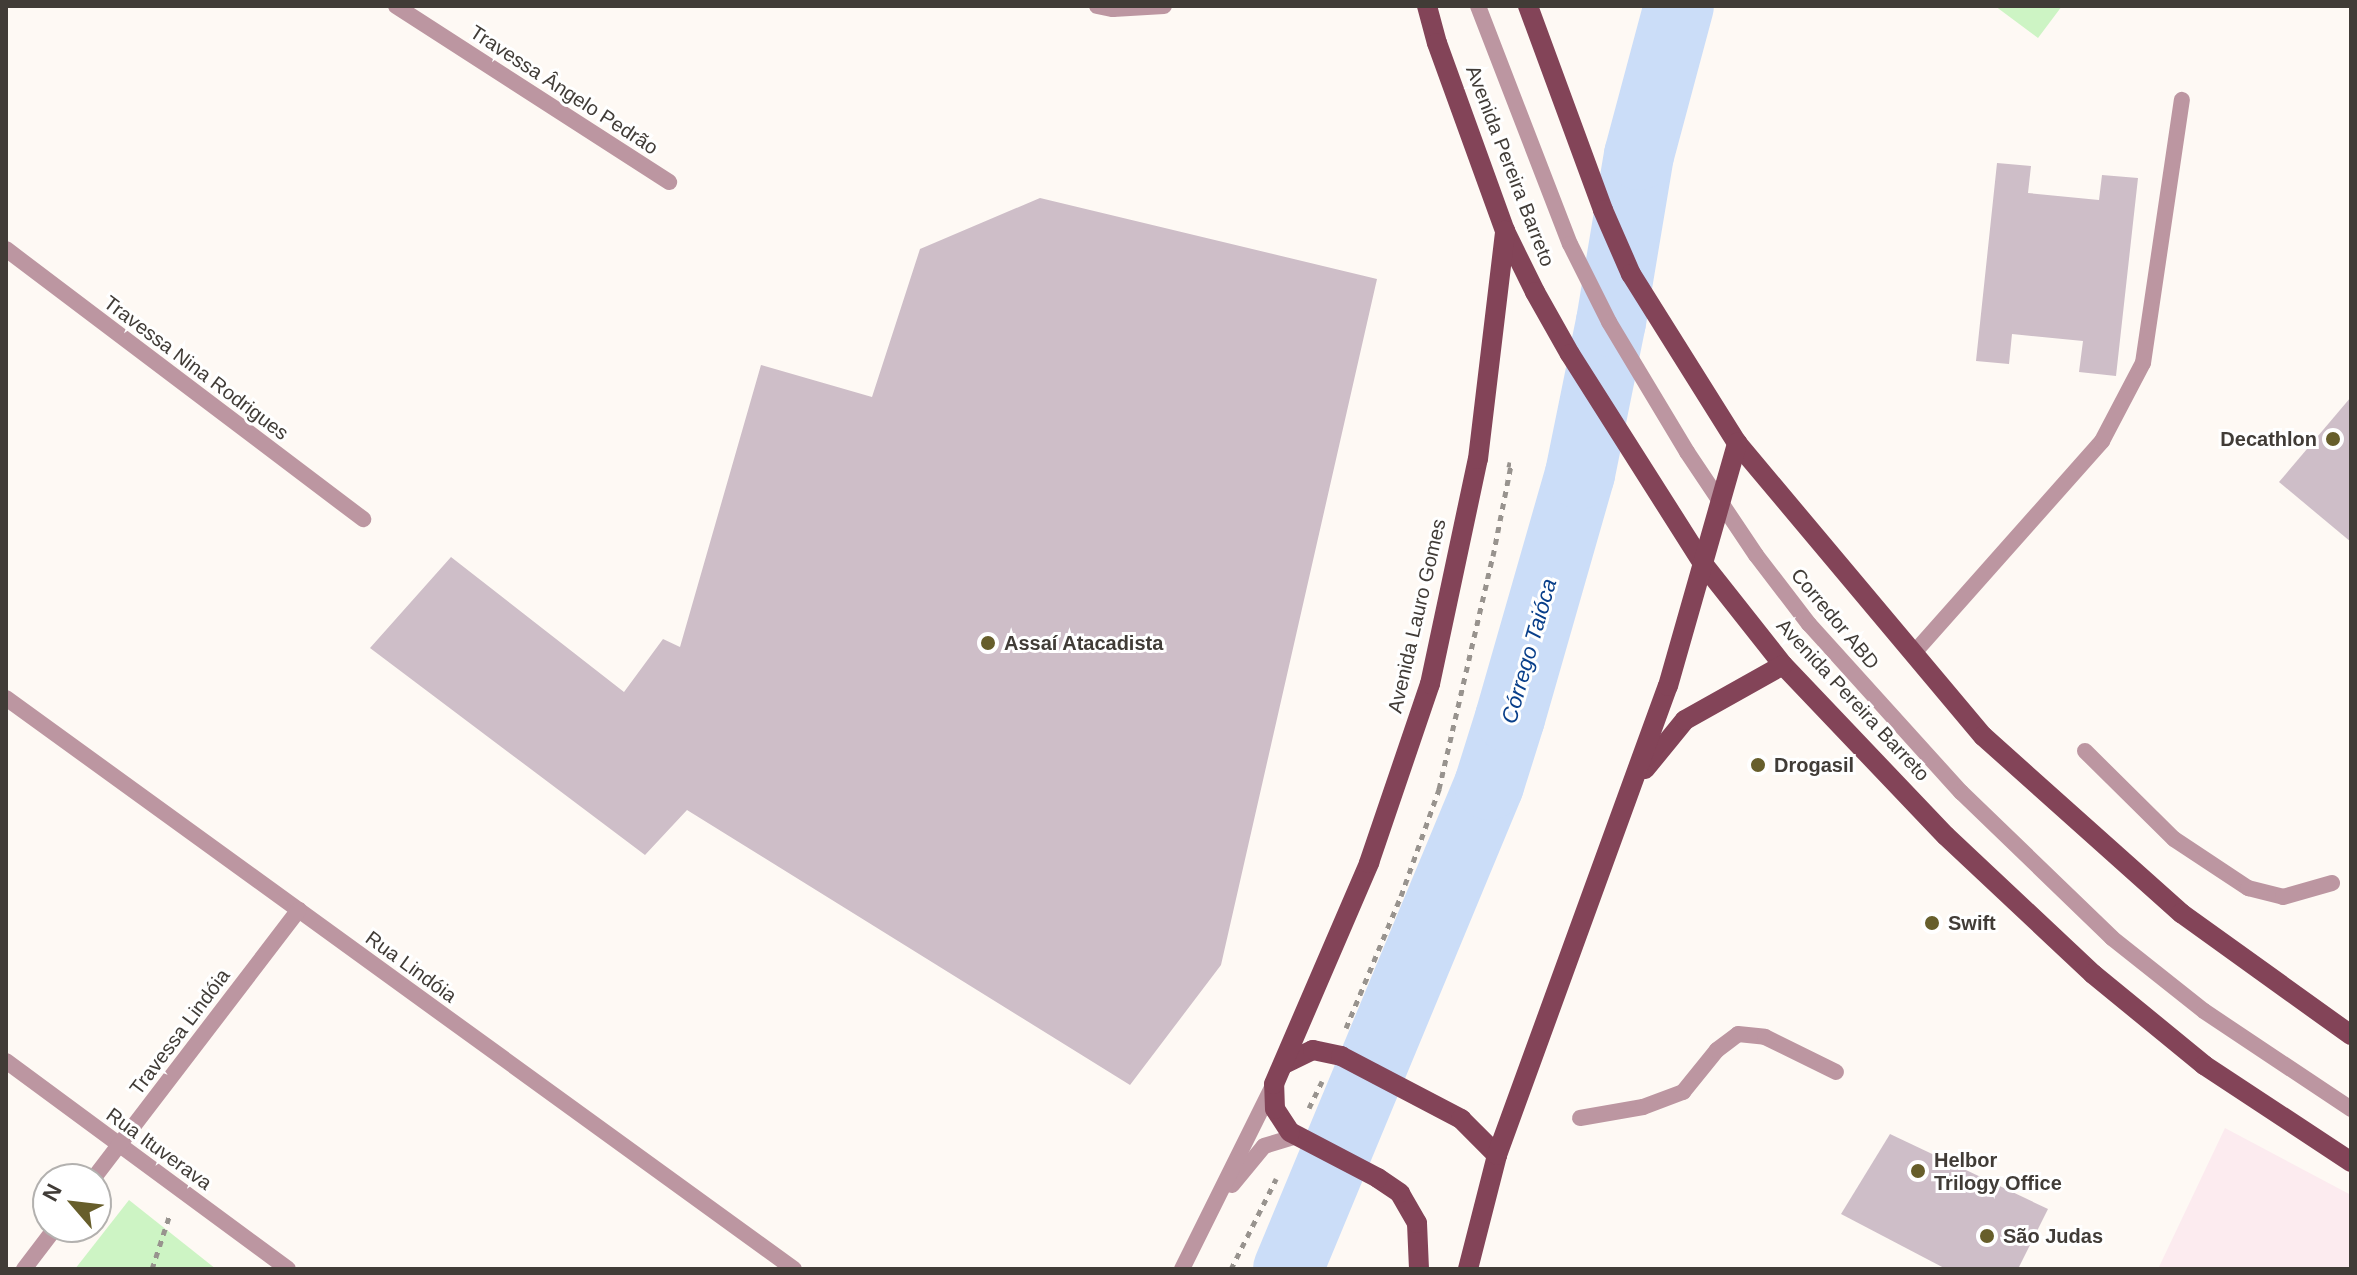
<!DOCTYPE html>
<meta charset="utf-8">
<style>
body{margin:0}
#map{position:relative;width:2357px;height:1275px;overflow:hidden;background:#fef9f4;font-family:Helvetica,sans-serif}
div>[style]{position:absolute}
.industrial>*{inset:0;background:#fcebef}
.green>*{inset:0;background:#cdf4c4}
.river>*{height:70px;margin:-35px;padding:0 35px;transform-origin:35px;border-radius:35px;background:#cbddf8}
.building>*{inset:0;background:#cebec8}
.path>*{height:5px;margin-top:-2.5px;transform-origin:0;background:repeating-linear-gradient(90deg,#98938e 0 6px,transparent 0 12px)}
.lane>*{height:16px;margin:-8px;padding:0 8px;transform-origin:8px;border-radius:8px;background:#bc96a1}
.street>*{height:16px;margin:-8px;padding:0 8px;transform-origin:8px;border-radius:8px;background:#bc96a1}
.primary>*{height:20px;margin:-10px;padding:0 10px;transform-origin:10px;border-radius:10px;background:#834458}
.dots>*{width:22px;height:22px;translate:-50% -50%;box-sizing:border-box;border:4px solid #fff;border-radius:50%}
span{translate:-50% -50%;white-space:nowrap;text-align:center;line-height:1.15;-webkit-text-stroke:6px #fff;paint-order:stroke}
.street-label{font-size:20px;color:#413c37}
.poi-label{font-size:20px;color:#413c37;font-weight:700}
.right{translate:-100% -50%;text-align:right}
.left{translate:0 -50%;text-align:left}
.water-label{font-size:22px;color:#093f8a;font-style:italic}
.frame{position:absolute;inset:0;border:8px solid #413c37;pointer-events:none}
.north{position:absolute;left:32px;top:1163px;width:80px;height:80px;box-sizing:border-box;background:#fff;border:2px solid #b3b1af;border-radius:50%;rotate:298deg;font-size:22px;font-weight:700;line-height:32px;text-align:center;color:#413c37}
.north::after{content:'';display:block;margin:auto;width:28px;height:36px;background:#675e2b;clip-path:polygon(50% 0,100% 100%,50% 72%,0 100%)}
</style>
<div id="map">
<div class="industrial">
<div style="clip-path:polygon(2225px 1128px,2351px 1195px,2351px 1269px,2158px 1269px)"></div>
</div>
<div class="green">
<div style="clip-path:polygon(1995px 6px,2062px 6px,2038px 38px)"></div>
<div style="clip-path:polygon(129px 1200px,216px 1269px,75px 1269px)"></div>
</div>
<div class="river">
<div style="left:1288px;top:1269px;width:524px;rotate:-67.45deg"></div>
<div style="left:1489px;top:785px;width:70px;rotate:-72.6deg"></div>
<div style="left:1510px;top:718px;width:254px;rotate:-74deg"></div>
<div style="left:1580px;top:474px;width:155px;rotate:-78.5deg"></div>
<div style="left:1611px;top:322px;width:169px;rotate:-80.5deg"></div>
<div style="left:1639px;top:155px;width:154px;rotate:-75deg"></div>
</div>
<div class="building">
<div style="clip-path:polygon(1997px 163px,2031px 166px,2028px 193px,2099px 200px,2102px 175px,2138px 178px,2116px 376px,2079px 372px,2083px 341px,2012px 334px,2009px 364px,1976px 361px)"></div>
<div style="clip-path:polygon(1040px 198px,1377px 279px,1221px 965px,1130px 1085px,687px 810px,645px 855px,370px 648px,451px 557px,624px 692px,663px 639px,680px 647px,761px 365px,872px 397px,920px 249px)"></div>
<div style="clip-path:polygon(2351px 397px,2351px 542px,2279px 482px)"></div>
<div style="clip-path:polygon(1890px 1134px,2048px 1209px,2018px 1269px,1946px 1269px,1841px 1214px)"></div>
</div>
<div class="path">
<div style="left:1346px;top:1028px;width:143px;rotate:-67.4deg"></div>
<div style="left:1401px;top:896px;width:114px;rotate:-70.4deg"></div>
<div style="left:1439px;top:789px;width:239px;rotate:-77deg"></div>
<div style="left:1493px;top:556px;width:93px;rotate:-78.8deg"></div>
<div style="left:1511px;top:465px;width:4px;rotate:-166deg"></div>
<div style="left:1309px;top:1108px;width:30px;rotate:-64deg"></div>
<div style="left:152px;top:1269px;width:55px;rotate:-71.9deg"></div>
<div style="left:1231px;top:1269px;width:101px;rotate:-63.4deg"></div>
</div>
<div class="lane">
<div style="left:1478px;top:6px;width:255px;rotate:68.9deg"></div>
<div style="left:1570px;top:244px;width:87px;rotate:63.4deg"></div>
<div style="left:1609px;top:322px;width:152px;rotate:59deg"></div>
<div style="left:1687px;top:452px;width:124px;rotate:56.2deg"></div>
<div style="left:1756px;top:555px;width:87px;rotate:52.5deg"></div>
<div style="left:1809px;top:624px;width:227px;rotate:47.9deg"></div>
<div style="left:1961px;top:792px;width:210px;rotate:44deg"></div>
<div style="left:2112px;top:938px;width:117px;rotate:38.4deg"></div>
<div style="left:2204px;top:1011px;width:177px;rotate:33.7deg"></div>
<div style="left:1913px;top:654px;width:285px;rotate:-48.4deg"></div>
<div style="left:2102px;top:441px;width:88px;rotate:-62.3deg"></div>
<div style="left:2143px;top:363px;width:266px;rotate:-81.6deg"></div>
<div style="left:2085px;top:751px;width:125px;rotate:44.7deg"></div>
<div style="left:2174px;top:839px;width:89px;rotate:33.5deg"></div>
<div style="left:2248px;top:888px;width:36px;rotate:14deg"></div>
<div style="left:2283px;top:897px;width:51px;rotate:-15.9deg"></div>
<div style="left:1580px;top:1118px;width:64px;rotate:-9.9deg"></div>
<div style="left:1643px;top:1107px;width:43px;rotate:-20.6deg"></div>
<div style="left:1683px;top:1092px;width:54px;rotate:-51deg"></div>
<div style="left:1717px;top:1050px;width:26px;rotate:-37deg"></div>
<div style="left:1738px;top:1034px;width:27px;rotate:6deg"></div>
<div style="left:1765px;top:1037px;width:79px;rotate:26.2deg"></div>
</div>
<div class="street">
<div style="left:396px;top:6px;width:325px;rotate:32.8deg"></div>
<div style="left:1097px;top:6px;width:16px;rotate:11deg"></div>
<div style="left:1113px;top:9px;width:51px;rotate:-3.4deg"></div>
<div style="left:6px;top:249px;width:448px;rotate:37.1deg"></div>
<div style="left:6px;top:698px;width:973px;rotate:35.93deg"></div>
<div style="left:6px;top:1061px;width:350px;rotate:36.4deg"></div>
<div style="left:93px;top:1179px;width:339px;rotate:-52.6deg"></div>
<div style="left:1232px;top:1185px;width:50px;rotate:-50.6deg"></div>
<div style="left:1264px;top:1146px;width:34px;rotate:-17deg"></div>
<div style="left:24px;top:1269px;width:53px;rotate:-52.7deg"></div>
<div style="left:1182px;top:1269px;width:207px;rotate:-63.6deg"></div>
</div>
<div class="primary">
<div style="left:1427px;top:6px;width:38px;rotate:75deg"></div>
<div style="left:1437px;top:43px;width:200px;rotate:70.1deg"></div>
<div style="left:1505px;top:231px;width:68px;rotate:63.8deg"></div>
<div style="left:1535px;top:292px;width:71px;rotate:60.6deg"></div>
<div style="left:1570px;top:354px;width:250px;rotate:57.6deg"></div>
<div style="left:1704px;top:565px;width:127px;rotate:51.7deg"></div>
<div style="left:1783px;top:665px;width:236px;rotate:46.4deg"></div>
<div style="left:1946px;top:836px;width:202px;rotate:43.2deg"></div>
<div style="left:2093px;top:974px;width:144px;rotate:39.3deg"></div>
<div style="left:2204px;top:1065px;width:176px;rotate:33.4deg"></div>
<div style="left:1528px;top:6px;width:217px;rotate:69.8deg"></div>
<div style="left:1603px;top:210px;width:70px;rotate:66.4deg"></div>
<div style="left:1631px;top:274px;width:199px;rotate:57.9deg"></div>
<div style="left:1737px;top:443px;width:383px;rotate:50deg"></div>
<div style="left:1983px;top:736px;width:266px;rotate:41.8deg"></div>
<div style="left:2181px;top:913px;width:209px;rotate:35.7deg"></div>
<div style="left:1645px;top:769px;width:63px;rotate:-50.8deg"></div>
<div style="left:1685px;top:720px;width:112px;rotate:-29.3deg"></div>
<div style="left:1284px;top:1064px;width:32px;rotate:-26deg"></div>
<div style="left:1313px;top:1050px;width:29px;rotate:12deg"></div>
<div style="left:1341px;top:1056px;width:136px;rotate:27.7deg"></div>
<div style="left:1461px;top:1119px;width:51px;rotate:45deg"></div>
<div style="left:1419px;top:1269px;width:46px;rotate:-92.5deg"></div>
<div style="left:1417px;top:1223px;width:34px;rotate:-120deg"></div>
<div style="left:1400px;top:1193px;width:27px;rotate:-146deg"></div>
<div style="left:1378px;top:1178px;width:99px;rotate:-152.4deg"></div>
<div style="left:1290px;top:1132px;width:27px;rotate:-123deg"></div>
<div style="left:1275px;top:1109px;width:25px;rotate:-92deg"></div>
<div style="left:1274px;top:1084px;width:241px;rotate:-66.7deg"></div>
<div style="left:1369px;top:863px;width:189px;rotate:-71.2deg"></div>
<div style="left:1430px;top:684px;width:230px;rotate:-78deg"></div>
<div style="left:1478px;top:459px;width:230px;rotate:-83.2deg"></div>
<div style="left:1468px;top:1269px;width:118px;rotate:-75.7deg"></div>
<div style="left:1497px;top:1155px;width:499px;rotate:-70deg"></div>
<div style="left:1668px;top:686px;width:253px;rotate:-74.1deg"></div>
</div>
<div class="dots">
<div style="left:2333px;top:439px;background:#675e2b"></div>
<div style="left:988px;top:643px;background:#675e2b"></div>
<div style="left:1758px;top:765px;background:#675e2b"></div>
<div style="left:1932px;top:923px;background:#675e2b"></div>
<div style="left:1918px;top:1171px;background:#675e2b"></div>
<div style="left:1987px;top:1236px;background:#675e2b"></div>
</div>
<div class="street-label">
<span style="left:564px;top:90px;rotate:33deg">Travessa Ângelo Pedrão</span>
<span style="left:1510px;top:166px;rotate:69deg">Avenida Pereira Barreto</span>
<span style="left:196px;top:368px;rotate:37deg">Travessa Nina Rodrigues</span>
<span style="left:1417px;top:616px;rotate:-77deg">Avenida Lauro Gomes</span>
<span style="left:1835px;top:619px;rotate:50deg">Corredor ABD</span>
<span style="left:1853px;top:700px;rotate:47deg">Avenida Pereira Barreto</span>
<span style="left:411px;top:967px;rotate:36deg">Rua Lindóia</span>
<span style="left:180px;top:1032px;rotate:-53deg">Travessa Lindóia</span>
<span style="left:159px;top:1149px;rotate:36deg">Rua Ituverava</span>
</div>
<div class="poi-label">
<span class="right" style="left:2317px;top:439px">Decathlon</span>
<span class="left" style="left:1004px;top:643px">Assaí Atacadista</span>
<span class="left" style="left:1774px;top:765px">Drogasil</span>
<span class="left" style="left:1948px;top:923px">Swift</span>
<span class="left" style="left:1934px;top:1172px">Helbor<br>Trilogy Office</span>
<span class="left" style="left:2003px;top:1236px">São Judas</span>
</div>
<div class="water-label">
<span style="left:1529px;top:651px;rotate:-74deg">Córrego Taióca</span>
</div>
<div class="frame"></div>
<div class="north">N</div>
</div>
